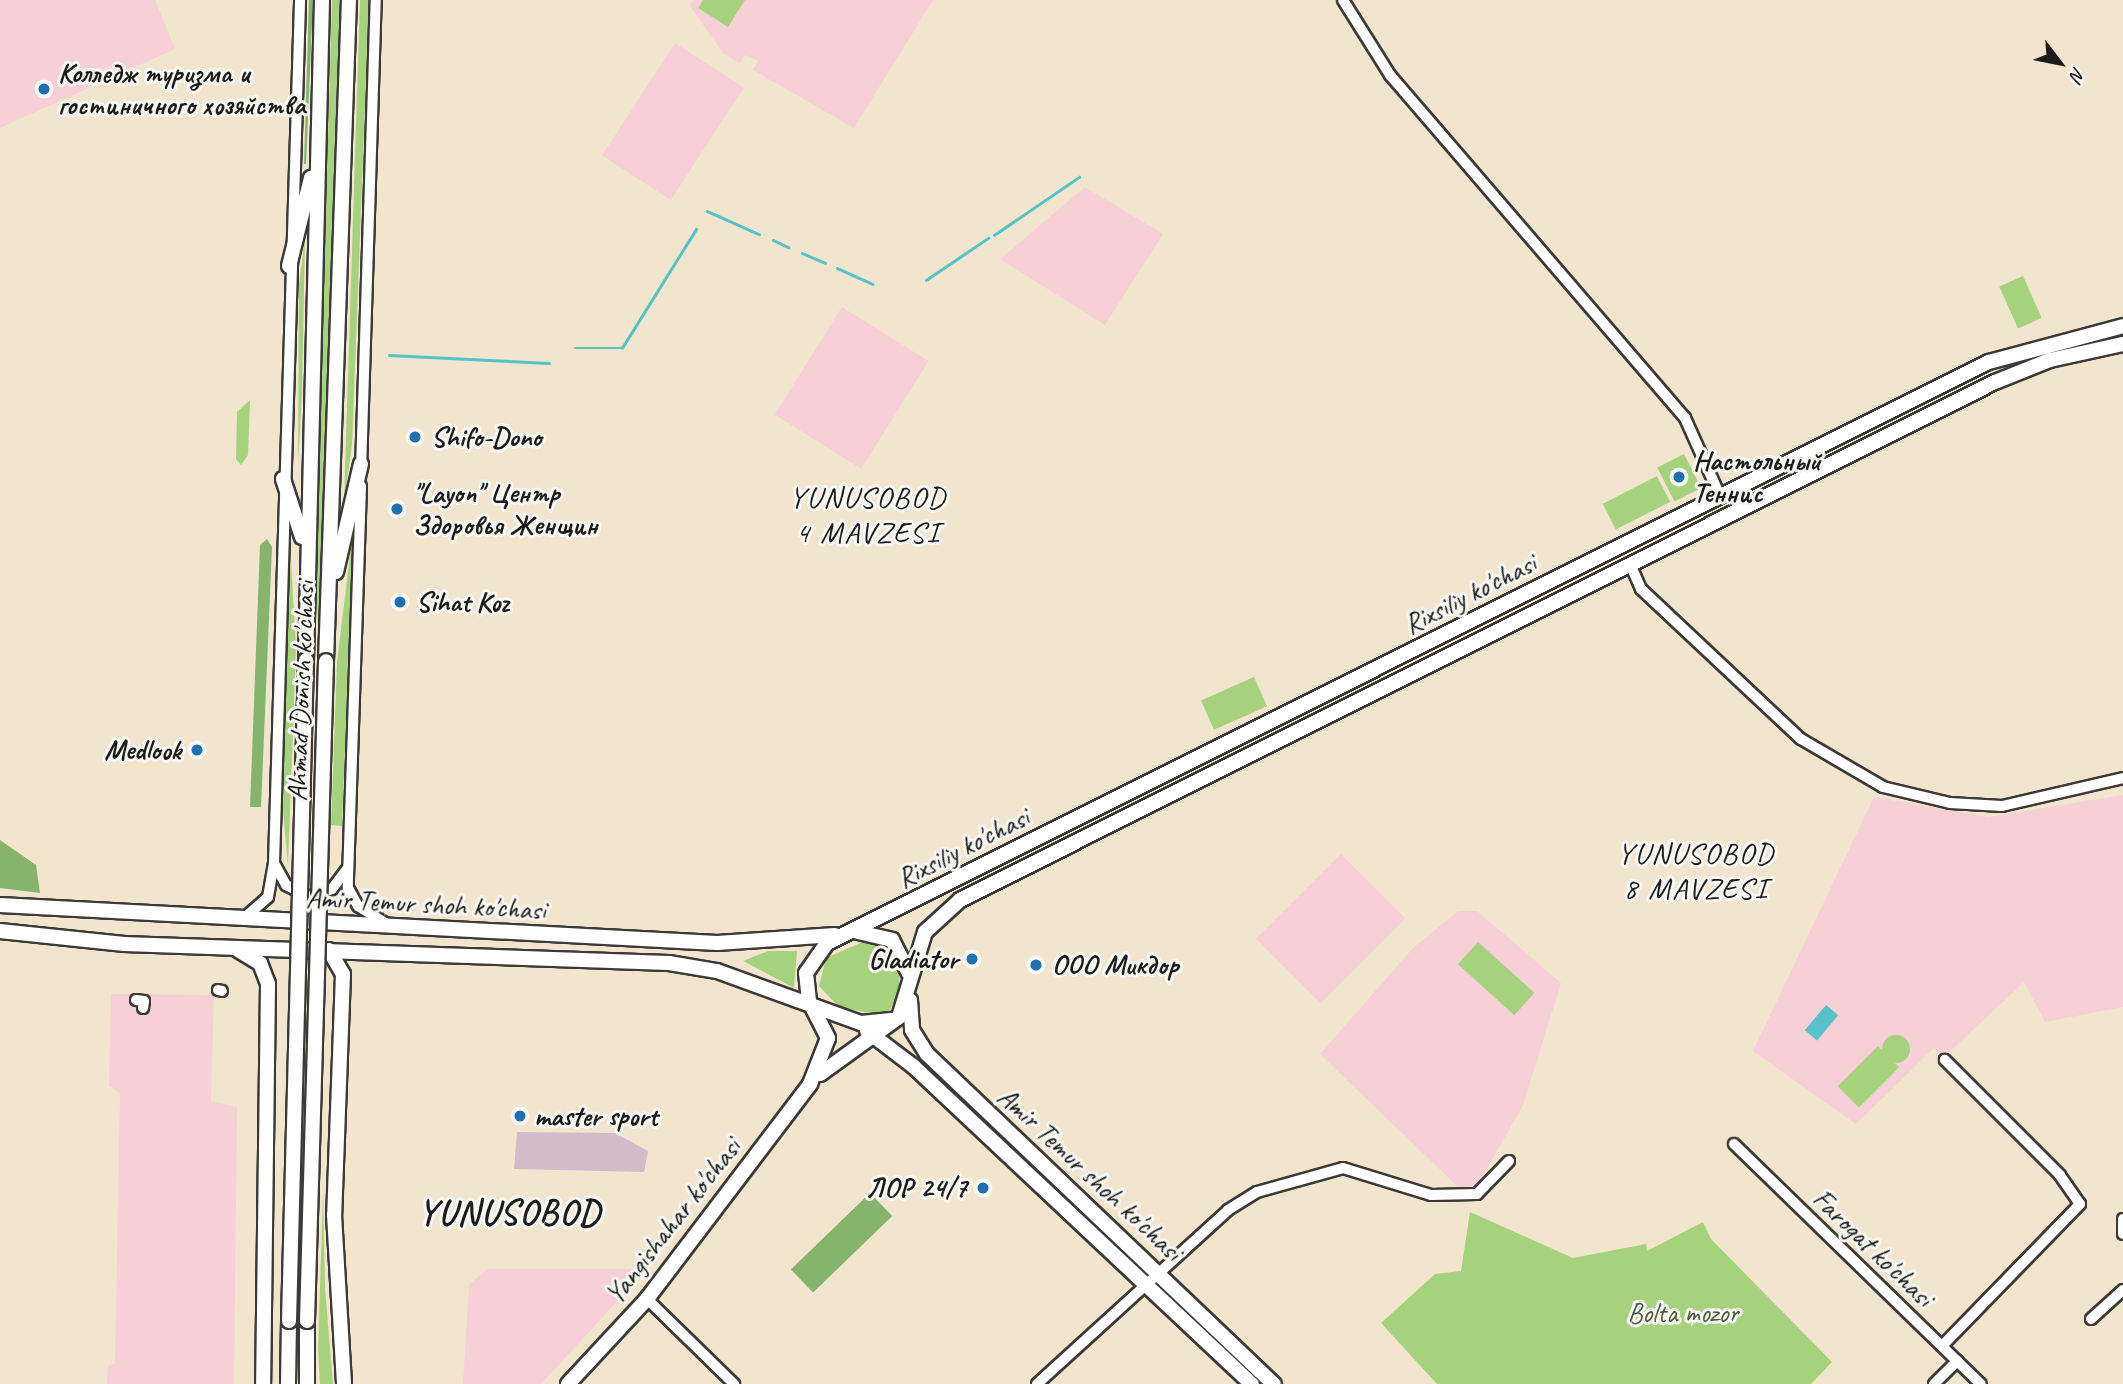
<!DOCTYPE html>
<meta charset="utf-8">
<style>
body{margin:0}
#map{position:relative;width:2123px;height:1384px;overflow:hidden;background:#f2e5cd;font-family:Caveat,sans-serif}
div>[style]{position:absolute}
.built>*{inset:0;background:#f6cfd7;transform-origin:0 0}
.industrial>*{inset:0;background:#d1bdc9}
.green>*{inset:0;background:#a6d27e;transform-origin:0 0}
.round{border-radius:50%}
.forest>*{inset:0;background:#84b46d;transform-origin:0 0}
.water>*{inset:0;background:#55c3c9;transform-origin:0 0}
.stream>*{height:2.5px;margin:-1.25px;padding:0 1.25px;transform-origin:1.25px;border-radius:1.25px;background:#55c3c9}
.roads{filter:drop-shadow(2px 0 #3c3a37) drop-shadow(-2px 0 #3c3a37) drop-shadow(0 2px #3c3a37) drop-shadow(0 -2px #3c3a37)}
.minor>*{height:10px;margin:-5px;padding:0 5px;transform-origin:5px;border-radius:5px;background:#fff}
.major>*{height:14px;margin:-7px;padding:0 7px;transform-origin:7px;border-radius:7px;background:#fff}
.bridges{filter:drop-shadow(2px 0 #3c3a37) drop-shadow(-2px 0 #3c3a37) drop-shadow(0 2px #3c3a37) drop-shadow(0 -2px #3c3a37)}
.major-bridge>*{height:14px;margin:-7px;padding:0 7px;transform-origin:7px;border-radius:7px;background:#fff}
.dots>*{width:19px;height:19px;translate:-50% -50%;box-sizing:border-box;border:4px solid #f6f6f2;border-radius:50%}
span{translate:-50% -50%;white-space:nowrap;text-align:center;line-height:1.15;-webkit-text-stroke:6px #f6f6f2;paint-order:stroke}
.poi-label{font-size:28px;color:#1c1c1c;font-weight:700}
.left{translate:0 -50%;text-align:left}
.right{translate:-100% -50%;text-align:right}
.street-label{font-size:28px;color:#1c1c1c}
.park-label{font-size:28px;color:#4c5c3e}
.neighbourhood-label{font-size:30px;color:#1c1c1c;letter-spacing:2px}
.district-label{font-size:35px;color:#1c1c1c;font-weight:700;letter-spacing:2px}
.north{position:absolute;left:2025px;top:28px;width:70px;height:70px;-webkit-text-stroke:5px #f6f6f2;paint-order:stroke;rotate:122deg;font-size:19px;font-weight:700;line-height:28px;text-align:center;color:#1c1c1c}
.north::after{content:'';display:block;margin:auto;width:24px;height:32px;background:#1c1c1c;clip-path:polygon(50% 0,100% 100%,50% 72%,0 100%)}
</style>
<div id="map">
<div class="built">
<div style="clip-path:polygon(0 0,155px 0,175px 49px,0 128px)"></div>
<div style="clip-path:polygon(694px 0,933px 0,854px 128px,753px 70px,758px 61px,745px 55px,740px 63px,723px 53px,690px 6px)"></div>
<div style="left:675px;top:43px;width:82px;height:134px;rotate:33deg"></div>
<div style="clip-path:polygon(1085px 187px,1163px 234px,1105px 325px,1000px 259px)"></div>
<div style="left:842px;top:307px;width:102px;height:127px;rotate:32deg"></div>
<div style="clip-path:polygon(2123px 795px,2123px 1007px,2045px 1022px,2024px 982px,1944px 1057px,1934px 1048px,1856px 1124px,1753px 1051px,1874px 797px,1988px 817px)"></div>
<div style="left:1341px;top:854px;width:91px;height:120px;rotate:45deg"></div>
<div style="clip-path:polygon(1458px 911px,1477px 911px,1561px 983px,1523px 1105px,1477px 1186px,1458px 1187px,1320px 1054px,1413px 948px)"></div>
<div style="clip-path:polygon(111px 994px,214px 995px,211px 1101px,237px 1107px,234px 1384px,107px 1384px,108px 1366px,115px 1363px,120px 1093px,109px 1086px)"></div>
<div style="clip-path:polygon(487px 1269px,622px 1269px,646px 1270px,541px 1384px,463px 1384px,469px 1285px)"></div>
</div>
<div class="industrial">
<div style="clip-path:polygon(517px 1132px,615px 1133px,648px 1151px,644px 1172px,514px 1169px)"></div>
</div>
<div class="green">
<div style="clip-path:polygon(332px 0,341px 0,318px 634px,316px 556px)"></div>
<div style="clip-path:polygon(360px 0,369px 0,352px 445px,344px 501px)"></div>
<div style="clip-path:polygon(703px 0,745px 0,728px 27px,698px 8px)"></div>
<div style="clip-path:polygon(305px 239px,302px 393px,298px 466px,299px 284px)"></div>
<div style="left:2023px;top:276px;width:46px;height:26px;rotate:66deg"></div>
<div style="clip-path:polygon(250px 400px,248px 455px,241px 465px,236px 459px,237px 412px)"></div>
<div style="left:1684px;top:454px;width:38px;height:30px;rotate:63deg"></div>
<div style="left:1657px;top:476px;width:29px;height:61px;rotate:63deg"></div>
<div style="clip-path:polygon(288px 509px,296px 647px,288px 867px,283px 809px)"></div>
<div style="clip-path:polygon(353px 531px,342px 826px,331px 825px,337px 662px)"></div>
<div style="left:1254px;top:677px;width:32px;height:58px;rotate:66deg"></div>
<div style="clip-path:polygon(865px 941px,890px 951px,899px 971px,900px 992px,886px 1016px,839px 1007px,819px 986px,826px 958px)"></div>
<div style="left:1478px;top:942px;width:76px;height:30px;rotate:42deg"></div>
<div style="clip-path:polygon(768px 951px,797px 951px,794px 988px,743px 961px)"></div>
<div class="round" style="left:1882px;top:1035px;width:28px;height:28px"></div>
<div style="left:1878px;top:1046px;width:30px;height:57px;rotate:45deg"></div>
<div style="clip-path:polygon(323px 1192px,325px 1288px,333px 1384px,320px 1384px,318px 1349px)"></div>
<div style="clip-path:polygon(1470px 1212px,1573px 1258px,1646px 1244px,1647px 1251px,1703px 1222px,1711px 1239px,1832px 1362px,1811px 1384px,1437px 1384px,1381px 1323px,1435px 1274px,1461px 1271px)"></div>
</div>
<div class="forest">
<div style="clip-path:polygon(309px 0,313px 0,306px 164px,304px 164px)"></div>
<div style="clip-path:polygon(267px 539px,272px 547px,261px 807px,250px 807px,260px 545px)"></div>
<div style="clip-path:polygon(0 840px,36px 865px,40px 893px,0 888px)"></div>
<div style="left:870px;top:1193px;width:32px;height:110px;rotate:46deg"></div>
</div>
<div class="water">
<div style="left:1826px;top:1005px;width:16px;height:33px;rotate:40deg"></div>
</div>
<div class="stream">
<div style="left:707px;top:211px;width:57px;rotate:23.9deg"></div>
<div style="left:994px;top:235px;width:103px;rotate:-34.3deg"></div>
<div style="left:773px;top:240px;width:17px;rotate:25deg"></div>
<div style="left:802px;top:253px;width:25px;rotate:23deg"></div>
<div style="left:837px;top:268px;width:39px;rotate:24deg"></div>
<div style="left:926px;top:280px;width:75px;rotate:-34.1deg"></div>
<div style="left:575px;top:348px;width:47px"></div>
<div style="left:622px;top:348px;width:140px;rotate:-58.1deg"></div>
<div style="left:389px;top:355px;width:160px;rotate:2.9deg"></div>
</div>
<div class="roads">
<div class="minor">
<div style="left:1343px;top:0;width:89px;rotate:57.9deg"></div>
<div style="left:1390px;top:75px;width:452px;rotate:49.3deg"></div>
<div style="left:1685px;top:418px;width:85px;rotate:65.8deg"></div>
<div style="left:361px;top:469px;width:469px;rotate:-88.2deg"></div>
<div style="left:361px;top:486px;width:402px;rotate:91.9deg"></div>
<div style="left:348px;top:888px;width:21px;rotate:61deg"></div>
<div style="left:358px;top:906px;width:36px;rotate:32deg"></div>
<div style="left:1630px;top:564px;width:27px;rotate:66deg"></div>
<div style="left:1641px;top:589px;width:219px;rotate:43.2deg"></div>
<div style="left:1801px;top:739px;width:95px;rotate:30.3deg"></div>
<div style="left:1883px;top:787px;width:69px;rotate:13.4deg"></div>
<div style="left:1950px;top:803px;width:52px;rotate:3.3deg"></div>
<div style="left:2002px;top:806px;width:124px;rotate:-13deg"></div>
<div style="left:275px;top:865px;width:23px;rotate:61deg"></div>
<div style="left:286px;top:885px;width:27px;rotate:27deg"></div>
<div style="left:310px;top:897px;width:23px;rotate:-20deg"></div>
<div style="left:332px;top:889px;width:25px;rotate:-53deg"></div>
<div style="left:243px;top:919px;width:33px;rotate:-41deg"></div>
<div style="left:268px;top:897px;width:35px;rotate:-80deg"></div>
<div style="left:274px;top:863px;width:863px;rotate:-88.27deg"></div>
<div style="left:218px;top:990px;width:4px;rotate:14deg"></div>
<div style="left:136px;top:1000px;width:8px;rotate:7deg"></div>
<div style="left:144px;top:1001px;width:7px;rotate:98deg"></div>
<div style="left:1734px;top:1144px;width:344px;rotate:44.2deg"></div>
<div style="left:2123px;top:1219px;width:15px;rotate:90deg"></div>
<div style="left:647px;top:1299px;width:122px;rotate:44.3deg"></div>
<div style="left:2091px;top:1319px;width:43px;rotate:-42.2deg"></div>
<div style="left:1942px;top:1346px;width:198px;rotate:-45.8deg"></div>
<div style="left:2080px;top:1204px;width:35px;rotate:-125deg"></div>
<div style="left:2060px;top:1175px;width:163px;rotate:-135deg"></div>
<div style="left:1037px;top:1384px;width:258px;rotate:-42.3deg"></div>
<div style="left:1228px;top:1210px;width:34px;rotate:-32deg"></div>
<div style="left:1257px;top:1192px;width:89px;rotate:-15.6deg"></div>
<div style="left:1343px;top:1168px;width:92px;rotate:17.1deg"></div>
<div style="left:1431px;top:1195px;width:46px;rotate:-1.2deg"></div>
<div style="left:1477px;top:1194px;width:46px;rotate:-45.9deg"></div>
<div style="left:1934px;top:1384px;width:33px;rotate:-45deg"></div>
</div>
<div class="major">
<div style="left:289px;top:266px;width:91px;rotate:-76deg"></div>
<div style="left:283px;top:479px;width:61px;rotate:71.9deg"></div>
<div style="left:336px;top:572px;width:111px;rotate:-77deg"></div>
<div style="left:306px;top:660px;width:660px;rotate:-88.61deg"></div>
<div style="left:326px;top:661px;width:661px;rotate:-88.01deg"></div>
<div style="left:0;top:905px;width:718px;rotate:3.03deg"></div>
<div style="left:717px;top:943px;width:118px;rotate:-3.9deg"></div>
<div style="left:0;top:931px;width:125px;rotate:6deg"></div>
<div style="left:124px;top:944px;width:545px;rotate:2deg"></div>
<div style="left:669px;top:963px;width:49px;rotate:9.5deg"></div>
<div style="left:717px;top:971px;width:153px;rotate:19.9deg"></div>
<div style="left:861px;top:1023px;width:30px;rotate:-6deg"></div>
<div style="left:858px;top:932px;width:35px;rotate:13deg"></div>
<div style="left:892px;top:940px;width:37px;rotate:63deg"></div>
<div style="left:238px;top:950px;width:26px;rotate:31deg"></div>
<div style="left:260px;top:963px;width:22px;rotate:69deg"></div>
<div style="left:268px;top:984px;width:400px;rotate:90.7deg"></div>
<div style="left:329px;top:950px;width:28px;rotate:60deg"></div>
<div style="left:343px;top:974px;width:241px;rotate:92.1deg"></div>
<div style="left:334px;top:1215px;width:169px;rotate:86.6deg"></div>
<div style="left:910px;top:1000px;width:30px;rotate:86deg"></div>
<div style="left:912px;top:1030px;width:28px;rotate:58deg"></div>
<div style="left:927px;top:1054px;width:479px;rotate:43.6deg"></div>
<div style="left:867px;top:1031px;width:58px;rotate:37.3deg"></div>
<div style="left:913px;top:1066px;width:465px;rotate:43.2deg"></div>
<div style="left:820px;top:1074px;width:97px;rotate:-35.8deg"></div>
<div style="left:899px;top:1017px;width:89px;rotate:-73deg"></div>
<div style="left:925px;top:932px;width:47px;rotate:-42.4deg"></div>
<div style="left:960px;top:900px;width:1157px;rotate:-26.59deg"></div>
<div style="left:1995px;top:382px;width:59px;rotate:-21.8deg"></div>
<div style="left:2050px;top:360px;width:75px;rotate:-12.4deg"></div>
<div style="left:307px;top:1321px;width:63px;rotate:90deg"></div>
<div style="left:288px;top:1384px;width:63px;rotate:-89.1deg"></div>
<div style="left:568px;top:1384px;width:116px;rotate:-47.1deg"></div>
<div style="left:647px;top:1299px;width:270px;rotate:-52.8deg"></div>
<div style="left:810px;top:1084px;width:49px;rotate:-68.6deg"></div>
<div style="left:828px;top:1038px;width:42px;rotate:-117.2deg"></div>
<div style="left:809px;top:1001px;width:28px;rotate:-96deg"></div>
<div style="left:806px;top:973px;width:37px;rotate:-55deg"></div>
<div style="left:827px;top:943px;width:1299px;rotate:-26.57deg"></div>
<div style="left:1989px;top:362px;width:139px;rotate:-15deg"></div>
</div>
</div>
<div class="bridges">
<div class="major-bridge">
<div style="left:289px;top:1321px;width:661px;rotate:-88.53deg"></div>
<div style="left:307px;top:1321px;width:660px;rotate:-88.35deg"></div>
</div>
</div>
<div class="dots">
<div style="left:44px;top:89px;background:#1f6fb2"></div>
<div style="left:415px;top:437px;background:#1f6fb2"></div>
<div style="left:1679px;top:477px;background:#1f6fb2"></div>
<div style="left:397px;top:509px;background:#1f6fb2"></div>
<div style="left:400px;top:602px;background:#1f6fb2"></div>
<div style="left:197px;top:750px;background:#1f6fb2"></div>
<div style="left:972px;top:959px;background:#1f6fb2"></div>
<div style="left:1036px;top:965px;background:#1f6fb2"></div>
<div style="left:520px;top:1116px;background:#1f6fb2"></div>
<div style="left:983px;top:1188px;background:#1f6fb2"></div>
</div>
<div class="poi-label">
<span class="left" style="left:58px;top:89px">Колледж туризма и<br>гостиничного хозяйства</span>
<span class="left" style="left:431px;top:437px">Shifo-Dono</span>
<span class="left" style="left:1693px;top:477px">Настольный<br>Теннис</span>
<span class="left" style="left:413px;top:509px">"Layon" Центр<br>Здоровья Женщин</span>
<span class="left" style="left:416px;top:602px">Sihat Koz</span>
<span class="right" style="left:181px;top:750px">Medlook</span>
<span class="right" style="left:958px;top:959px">Gladiator</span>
<span class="left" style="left:1052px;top:965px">ООО Микдор</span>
<span class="left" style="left:534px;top:1116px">master sport</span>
<span class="right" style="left:967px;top:1188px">ЛОР 24/7</span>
</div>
<div class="street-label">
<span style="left:1470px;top:594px;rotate:-27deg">Rixsiliy ko'chasi</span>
<span style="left:301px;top:691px;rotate:-88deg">Ahmad Donish ko'chasi</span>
<span style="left:963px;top:848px;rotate:-27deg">Rixsiliy ko'chasi</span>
<span style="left:426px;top:904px;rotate:3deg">Amir Temur shoh ko'chasi</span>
<span style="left:1090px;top:1174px;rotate:43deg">Amir Temur shoh ko'chasi</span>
<span style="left:673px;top:1221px;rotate:-52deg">Yangishahar ko'chasi</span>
<span style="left:1873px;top:1248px;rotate:44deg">Farogat ko'chasi</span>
</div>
<div class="park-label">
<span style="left:1683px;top:1313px">Bolta mozor</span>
</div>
<div class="neighbourhood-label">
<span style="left:868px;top:514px">YUNUSOBOD<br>4 MAVZESI</span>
<span style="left:1696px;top:870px">YUNUSOBOD<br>8 MAVZESI</span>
</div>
<div class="district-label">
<span style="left:510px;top:1213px">YUNUSOBOD</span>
</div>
<div class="north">N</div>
</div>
